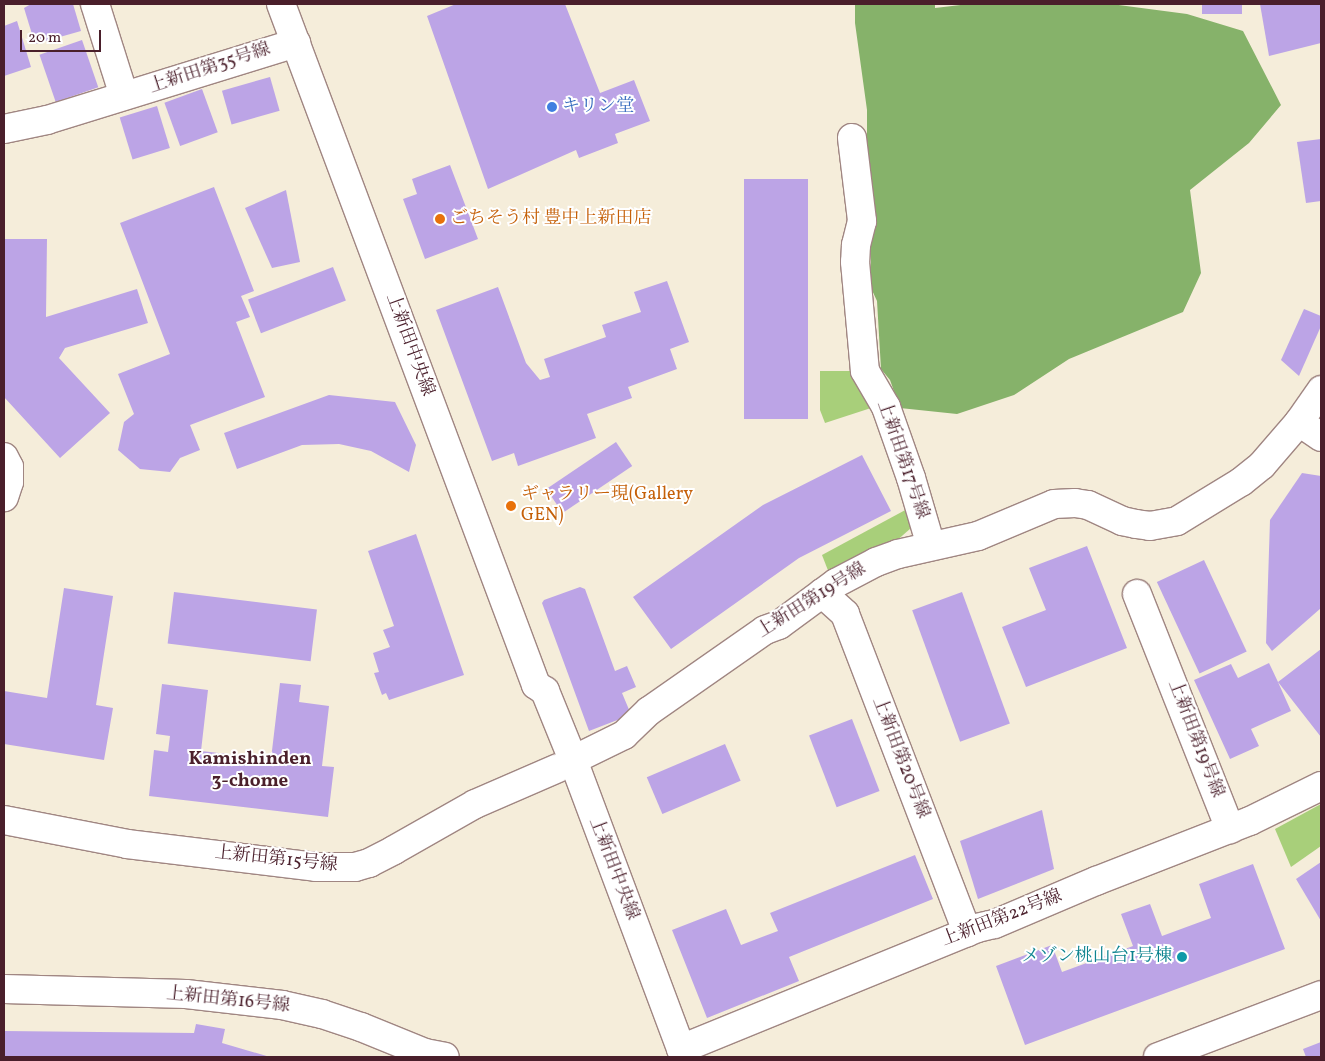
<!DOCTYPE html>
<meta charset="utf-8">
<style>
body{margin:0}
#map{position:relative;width:1325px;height:1061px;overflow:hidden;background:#f5edda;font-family:Vollkorn,"Noto Serif JP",serif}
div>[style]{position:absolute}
.green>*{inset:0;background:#a8cf7a}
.forest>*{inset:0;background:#86b26a}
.building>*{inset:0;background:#bca4e6;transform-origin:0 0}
.roads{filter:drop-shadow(1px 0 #a08682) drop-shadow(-1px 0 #a08682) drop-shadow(0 1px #a08682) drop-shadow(0 -1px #a08682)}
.minor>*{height:28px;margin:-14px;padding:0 14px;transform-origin:14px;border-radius:14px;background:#fff}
.dots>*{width:14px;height:14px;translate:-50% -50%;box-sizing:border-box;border:2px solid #fff;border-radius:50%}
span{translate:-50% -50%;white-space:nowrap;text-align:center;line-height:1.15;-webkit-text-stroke:4px #fff;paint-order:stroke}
.street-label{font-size:18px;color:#4a1f2b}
.shop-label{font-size:18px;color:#366cbe}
.left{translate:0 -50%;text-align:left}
.food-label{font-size:18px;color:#c56008}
.culture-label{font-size:18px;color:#0d838f}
.right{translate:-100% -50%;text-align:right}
.neighbourhood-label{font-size:19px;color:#4a1f2b;font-weight:700}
.frame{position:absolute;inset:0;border:5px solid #4a1f2b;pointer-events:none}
.scale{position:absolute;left:20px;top:30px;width:81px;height:22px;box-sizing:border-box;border:2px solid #4a1f2b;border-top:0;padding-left:6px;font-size:15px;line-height:18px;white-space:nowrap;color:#4a1f2b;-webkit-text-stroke:4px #fff;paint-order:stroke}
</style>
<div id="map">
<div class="green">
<div style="clip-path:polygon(820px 371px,850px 371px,871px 408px,825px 423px,820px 410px)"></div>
<div style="clip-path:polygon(909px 508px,911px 528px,894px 543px,829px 573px,822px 555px)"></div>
<div style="clip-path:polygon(1321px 804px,1321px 846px,1291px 867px,1275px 829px)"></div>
</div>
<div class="forest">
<div style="clip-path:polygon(855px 4px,935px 4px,935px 8px,969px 4px,1111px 4px,1187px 14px,1243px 31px,1281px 105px,1249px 143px,1190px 190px,1201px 273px,1183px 312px,1069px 359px,1014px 395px,957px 414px,900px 408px,890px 380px,881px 369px,877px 301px,871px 288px,871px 244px,874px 223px,867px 146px,867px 110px,855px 23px)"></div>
</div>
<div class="building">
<div style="clip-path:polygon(31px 4px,73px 4px,81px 31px,35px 44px,24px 8px)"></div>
<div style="clip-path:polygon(456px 4px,565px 4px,600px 93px,634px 80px,650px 121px,615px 134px,618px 143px,579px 158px,576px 150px,488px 189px,427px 16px)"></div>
<div style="left:1202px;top:4px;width:40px;height:10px"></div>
<div style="clip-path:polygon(1260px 4px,1321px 4px,1321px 43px,1269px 56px)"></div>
<div style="clip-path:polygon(17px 21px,31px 67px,4px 76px,4px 26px)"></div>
<div style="left:82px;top:40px;width:50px;height:45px;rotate:71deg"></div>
<div style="left:270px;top:77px;width:35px;height:50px;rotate:74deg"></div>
<div style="left:202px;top:89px;width:46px;height:40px;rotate:70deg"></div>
<div style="left:157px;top:106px;width:44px;height:39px;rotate:73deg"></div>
<div style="clip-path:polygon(1321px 139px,1321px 201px,1306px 203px,1297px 142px)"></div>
<div style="clip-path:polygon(450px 165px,478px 239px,425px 259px,403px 199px,417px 194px,412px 179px)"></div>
<div style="left:744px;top:179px;width:64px;height:240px"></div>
<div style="clip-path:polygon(214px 187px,254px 291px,241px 296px,250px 317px,236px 322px,265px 397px,190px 425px,200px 450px,180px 458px,170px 472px,140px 469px,118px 450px,124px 422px,134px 414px,118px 374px,170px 354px,120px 223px)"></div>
<div style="clip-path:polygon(286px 190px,300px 262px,272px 268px,245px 208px)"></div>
<div style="clip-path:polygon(4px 239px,47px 239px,46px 317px,137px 289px,148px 323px,65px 348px,59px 358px,110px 413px,60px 458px,4px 397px)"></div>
<div style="left:333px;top:267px;width:36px;height:91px;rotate:69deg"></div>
<div style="clip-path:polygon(667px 281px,689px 342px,670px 349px,677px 369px,628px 387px,632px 398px,587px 414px,596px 438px,518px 466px,514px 453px,492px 461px,436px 310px,498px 287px,526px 363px,540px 380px,550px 377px,544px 359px,606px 337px,602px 325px,641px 312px,634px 292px)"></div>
<div style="clip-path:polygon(1304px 309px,1321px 316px,1321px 326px,1299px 376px,1281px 360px)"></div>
<div style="clip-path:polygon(329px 395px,395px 402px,416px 445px,409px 472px,371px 451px,339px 444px,302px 445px,237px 469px,224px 433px)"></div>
<div style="left:616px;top:442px;width:29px;height:84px;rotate:56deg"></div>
<div style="clip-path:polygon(862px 455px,891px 511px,799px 558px,671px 649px,633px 597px,763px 505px)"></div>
<div style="clip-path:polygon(1302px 473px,1321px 476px,1321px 608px,1272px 651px,1266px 643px,1270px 520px)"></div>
<div style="clip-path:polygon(416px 534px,464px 675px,389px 700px,386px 693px,382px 695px,374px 673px,379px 672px,373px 653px,390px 647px,383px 630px,394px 626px,368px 551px)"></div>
<div style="clip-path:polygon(1087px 546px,1127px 648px,1026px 687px,1002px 627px,1046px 610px,1029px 568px)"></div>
<div style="left:1204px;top:560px;width:101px;height:52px;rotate:65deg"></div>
<div style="clip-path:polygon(580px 587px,585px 589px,615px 671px,627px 666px,636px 687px,622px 693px,630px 712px,620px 719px,589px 731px,542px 603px,544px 600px)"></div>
<div style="clip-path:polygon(64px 588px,113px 596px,96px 705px,113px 708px,104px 760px,4px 744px,4px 691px,47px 698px)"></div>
<div style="left:174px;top:592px;width:144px;height:52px;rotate:7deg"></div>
<div style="left:962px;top:592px;width:140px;height:53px;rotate:70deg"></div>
<div style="clip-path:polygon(1321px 649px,1321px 737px,1278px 682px,1291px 711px,1251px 729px,1259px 746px,1230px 759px,1194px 680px,1231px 664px,1238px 678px,1269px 663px,1278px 682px)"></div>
<div style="clip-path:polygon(280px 683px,301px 685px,299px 702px,329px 706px,322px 766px,334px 767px,328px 817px,149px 796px,154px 750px,168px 752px,170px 736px,156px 734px,162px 684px,208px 690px,201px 751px,271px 759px)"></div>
<div style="left:852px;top:719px;width:77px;height:46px;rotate:69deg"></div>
<div style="left:725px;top:744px;width:40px;height:85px;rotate:67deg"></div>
<div style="clip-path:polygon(1042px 810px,1054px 869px,978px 899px,960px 841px)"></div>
<div style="clip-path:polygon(915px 855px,933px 899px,789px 957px,799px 981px,707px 1018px,672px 930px,726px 909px,741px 945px,778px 931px,770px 913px)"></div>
<div style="clip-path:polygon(1321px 862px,1321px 921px,1296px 879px)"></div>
<div style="clip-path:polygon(1253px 864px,1285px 949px,1025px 1045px,996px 966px,1052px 945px,1062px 972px,1133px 946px,1121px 914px,1150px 904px,1162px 936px,1211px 918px,1199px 884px)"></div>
<div style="clip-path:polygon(196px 1024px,225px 1029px,222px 1043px,270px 1057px,4px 1057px,4px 1031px,194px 1033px)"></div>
<div style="clip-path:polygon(1321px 1042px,1321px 1057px,1306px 1057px,1303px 1049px)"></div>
</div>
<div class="roads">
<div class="minor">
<div style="left:95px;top:4px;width:96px;rotate:72.5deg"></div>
<div style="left:281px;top:4px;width:727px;rotate:69.47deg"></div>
<div style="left:536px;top:685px;width:11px;rotate:34deg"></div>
<div style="left:545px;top:691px;width:74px;rotate:67.9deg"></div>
<div style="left:573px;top:760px;width:317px;rotate:69.5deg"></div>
<div style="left:4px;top:129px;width:44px;rotate:-11.8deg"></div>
<div style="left:47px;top:120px;width:261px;rotate:-17.2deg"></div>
<div style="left:852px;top:138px;width:84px;rotate:83.1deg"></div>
<div style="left:862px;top:221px;width:25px;rotate:104deg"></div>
<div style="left:856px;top:245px;width:17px;rotate:93deg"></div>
<div style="left:855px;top:262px;width:109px;rotate:84.8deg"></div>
<div style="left:865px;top:371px;width:42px;rotate:59.7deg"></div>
<div style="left:886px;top:407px;width:75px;rotate:70.6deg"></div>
<div style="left:911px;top:478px;width:71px;rotate:73.6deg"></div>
<div style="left:1299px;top:422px;width:39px;rotate:-55deg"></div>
<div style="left:4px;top:457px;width:11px;rotate:63deg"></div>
<div style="left:9px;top:467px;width:15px;rotate:90deg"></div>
<div style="left:9px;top:482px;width:16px;rotate:108deg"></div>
<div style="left:822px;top:593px;width:31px;rotate:42deg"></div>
<div style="left:845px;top:614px;width:341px;rotate:69deg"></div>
<div style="left:1137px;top:594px;width:253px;rotate:68.4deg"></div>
<div style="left:573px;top:760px;width:57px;rotate:-26.1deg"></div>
<div style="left:624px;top:735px;width:35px;rotate:-44deg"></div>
<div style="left:649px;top:711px;width:141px;rotate:-34.9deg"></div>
<div style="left:765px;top:630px;width:15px;rotate:-20deg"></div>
<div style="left:779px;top:625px;width:71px;rotate:-36.4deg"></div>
<div style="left:836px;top:583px;width:45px;rotate:-27.7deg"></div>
<div style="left:876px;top:562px;width:23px;rotate:-20deg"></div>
<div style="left:898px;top:554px;width:82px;rotate:-12.7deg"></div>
<div style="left:978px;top:536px;width:82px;rotate:-22.8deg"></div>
<div style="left:1054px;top:504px;width:21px;rotate:-3deg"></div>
<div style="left:1075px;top:503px;width:13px;rotate:9deg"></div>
<div style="left:1088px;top:505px;width:38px;rotate:25deg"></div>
<div style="left:1122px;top:521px;width:14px;rotate:12deg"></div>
<div style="left:1136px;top:524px;width:14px;rotate:8deg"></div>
<div style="left:1150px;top:526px;width:27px;rotate:-10deg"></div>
<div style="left:1177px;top:521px;width:75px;rotate:-31.4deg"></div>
<div style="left:1241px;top:482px;width:27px;rotate:-39deg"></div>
<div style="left:1262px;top:465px;width:57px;rotate:-49.3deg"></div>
<div style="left:1299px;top:422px;width:27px;rotate:34deg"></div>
<div style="left:4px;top:820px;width:125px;rotate:11deg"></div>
<div style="left:127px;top:844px;width:190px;rotate:6.9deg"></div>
<div style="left:316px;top:867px;width:39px"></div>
<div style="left:355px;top:867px;width:15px;rotate:-16deg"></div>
<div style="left:369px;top:863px;width:28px;rotate:-27deg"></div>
<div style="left:394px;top:850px;width:93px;rotate:-29.6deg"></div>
<div style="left:475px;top:804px;width:90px;rotate:-23.4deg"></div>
<div style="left:4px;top:989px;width:182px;rotate:1.6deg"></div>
<div style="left:186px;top:994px;width:97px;rotate:6.5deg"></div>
<div style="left:282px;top:1005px;width:41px;rotate:12.7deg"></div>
<div style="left:322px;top:1014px;width:41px;rotate:18.4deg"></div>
<div style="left:361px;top:1027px;width:69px;rotate:22.1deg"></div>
<div style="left:425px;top:1053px;width:20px;rotate:11deg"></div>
<div style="left:681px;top:1049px;width:320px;rotate:-22.2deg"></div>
<div style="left:977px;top:928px;width:18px;rotate:-13deg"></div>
<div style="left:995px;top:924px;width:110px;rotate:-23.1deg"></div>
<div style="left:1096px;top:881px;width:165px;rotate:-21.3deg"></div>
<div style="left:1250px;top:821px;width:79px;rotate:-26.2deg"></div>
<div style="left:1158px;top:1057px;width:174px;rotate:-20.8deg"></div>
</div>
</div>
<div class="dots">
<div style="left:552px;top:107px;background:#3f7fe0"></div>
<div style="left:440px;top:219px;background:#e8710a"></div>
<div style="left:511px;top:506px;background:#e8710a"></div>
<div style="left:1182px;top:957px;background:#0f9aa8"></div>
</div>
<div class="street-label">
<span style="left:210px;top:69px;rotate:-18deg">上新田第35号線</span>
<span style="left:409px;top:345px;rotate:70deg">上新田中央線</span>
<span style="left:902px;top:460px;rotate:71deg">上新田第17号線</span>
<span style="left:812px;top:601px;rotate:-32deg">上新田第19号線</span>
<span style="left:1195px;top:739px;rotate:69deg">上新田第19号線</span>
<span style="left:900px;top:758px;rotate:69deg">上新田第20号線</span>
<span style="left:276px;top:860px;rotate:6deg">上新田第15号線</span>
<span style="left:613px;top:869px;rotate:69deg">上新田中央線</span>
<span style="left:1002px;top:919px;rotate:-21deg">上新田第22号線</span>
<span style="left:228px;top:1001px;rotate:6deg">上新田第16号線</span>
</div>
<div class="shop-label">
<span class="left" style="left:562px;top:107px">キリン堂</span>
</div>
<div class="food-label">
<span class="left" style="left:450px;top:219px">ごちそう村 豊中上新田店</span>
<span class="left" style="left:521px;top:506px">ギャラリー現(Gallery<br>GEN)</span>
</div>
<div class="culture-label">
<span class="right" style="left:1172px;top:957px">メゾン桃山台1号棟</span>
</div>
<div class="neighbourhood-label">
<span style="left:250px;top:771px">Kamishinden<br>3-chome</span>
</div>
<div class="frame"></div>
<div class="scale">20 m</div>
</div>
